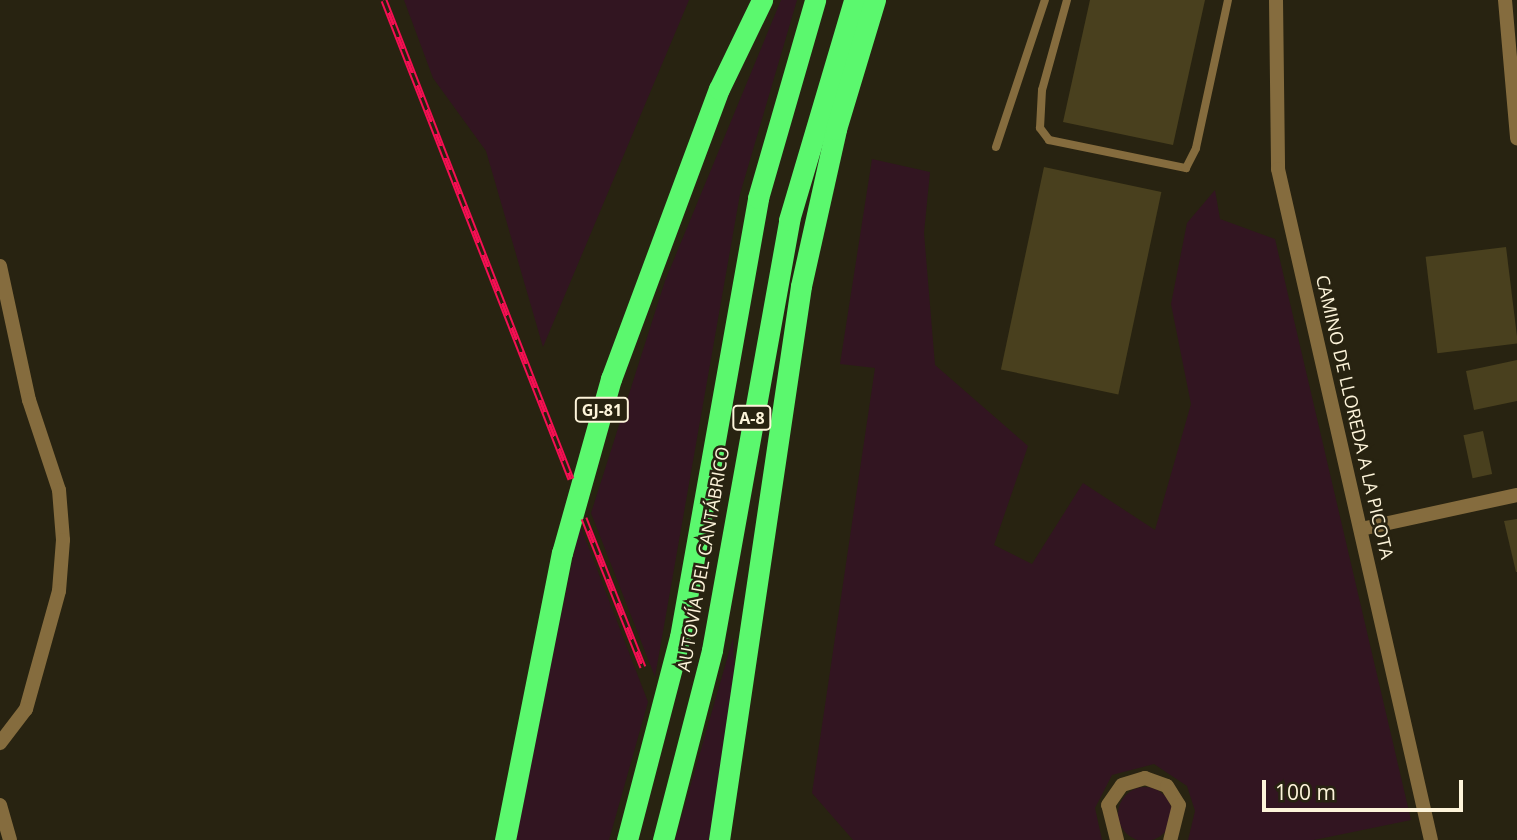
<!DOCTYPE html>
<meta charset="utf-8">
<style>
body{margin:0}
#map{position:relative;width:1517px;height:840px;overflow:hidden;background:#282311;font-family:"Open Sans",sans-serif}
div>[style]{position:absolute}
.green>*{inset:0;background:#321521}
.round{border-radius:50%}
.building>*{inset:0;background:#49401e;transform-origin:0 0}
.lane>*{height:8px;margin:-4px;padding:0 4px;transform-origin:4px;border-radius:4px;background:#856c3e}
.street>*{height:14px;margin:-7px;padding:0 7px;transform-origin:7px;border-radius:7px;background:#856c3e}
.highway>*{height:21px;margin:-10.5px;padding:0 10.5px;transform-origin:10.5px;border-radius:10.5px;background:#5bf86e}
.rail>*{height:7px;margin-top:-3.5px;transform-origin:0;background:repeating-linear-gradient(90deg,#282311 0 13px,#f50f53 0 26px);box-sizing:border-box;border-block:2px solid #f50f53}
span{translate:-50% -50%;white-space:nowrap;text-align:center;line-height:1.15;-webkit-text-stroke:5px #282311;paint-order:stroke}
.shield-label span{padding:2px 5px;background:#282311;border:2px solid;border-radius:5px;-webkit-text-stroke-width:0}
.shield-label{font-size:16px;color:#fdf4da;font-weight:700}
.street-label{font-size:18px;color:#fdf4da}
.scale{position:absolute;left:1262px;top:780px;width:201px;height:32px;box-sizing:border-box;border:4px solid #fdf4da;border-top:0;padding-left:9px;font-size:21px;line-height:24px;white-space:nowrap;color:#fdf4da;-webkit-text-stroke:5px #282311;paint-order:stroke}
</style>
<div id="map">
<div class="green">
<div style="clip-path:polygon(404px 0,689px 0,543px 347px,486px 151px,433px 78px)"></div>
<div style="clip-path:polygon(781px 0,797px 0,740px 194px,655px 677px,591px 513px,665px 281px)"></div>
<div style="clip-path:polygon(872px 159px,930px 172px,924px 233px,935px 365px,1028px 446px,994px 545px,1032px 564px,1083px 483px,1155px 530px,1191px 404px,1171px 304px,1187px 223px,1215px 190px,1220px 219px,1275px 239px,1411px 820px,1314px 840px,1188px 840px,1195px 811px,1187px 786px,1154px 764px,1112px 775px,1095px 808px,1102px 840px,853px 840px,812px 793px,875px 368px,840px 364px)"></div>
<div style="clip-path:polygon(580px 525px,648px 702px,609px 840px,514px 840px)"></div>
<div style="clip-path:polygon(733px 638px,735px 676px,710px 840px,675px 840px)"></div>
<div class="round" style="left:1118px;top:787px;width:54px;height:54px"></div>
</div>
<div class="building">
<div style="clip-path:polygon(1090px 0,1205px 0,1173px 145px,1063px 122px)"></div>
<div style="left:1044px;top:167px;width:120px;height:207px;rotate:12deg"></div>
<div style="left:1506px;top:247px;width:97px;height:81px;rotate:83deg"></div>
<div style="clip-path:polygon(1517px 360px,1517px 401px,1474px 410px,1466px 371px)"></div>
<div style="left:1483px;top:431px;width:44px;height:20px;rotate:78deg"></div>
<div style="clip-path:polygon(1517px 519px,1517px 572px,1516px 572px,1504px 521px)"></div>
</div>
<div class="lane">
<div style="left:1067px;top:0;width:93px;rotate:105.5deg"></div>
<div style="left:1042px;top:90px;width:38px;rotate:93deg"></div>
<div style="left:1040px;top:128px;width:15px;rotate:53deg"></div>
<div style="left:1049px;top:140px;width:140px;rotate:11.6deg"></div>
<div style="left:1186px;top:168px;width:22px;rotate:-63deg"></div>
<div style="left:1196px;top:148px;width:151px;rotate:-77.8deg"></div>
<div style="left:996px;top:147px;width:155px;rotate:-71.6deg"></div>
</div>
<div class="street">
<div style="left:1276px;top:0;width:169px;rotate:89.3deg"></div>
<div style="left:1278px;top:169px;width:688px;rotate:77.16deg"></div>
<div style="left:1505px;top:0;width:139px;rotate:85deg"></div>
<div style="left:0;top:266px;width:137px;rotate:77.8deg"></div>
<div style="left:29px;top:400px;width:95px;rotate:71.6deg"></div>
<div style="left:59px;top:490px;width:50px;rotate:85.4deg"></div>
<div style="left:63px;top:540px;width:51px;rotate:94.5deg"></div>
<div style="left:59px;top:591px;width:123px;rotate:105.6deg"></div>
<div style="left:26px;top:709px;width:43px;rotate:127.4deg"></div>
<div style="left:1361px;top:529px;width:160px;rotate:-12.3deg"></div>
<div style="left:0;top:805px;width:36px;rotate:74deg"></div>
<div style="left:1117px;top:840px;width:36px;rotate:-104deg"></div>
<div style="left:1108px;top:805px;width:24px;rotate:-55deg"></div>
<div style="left:1122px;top:785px;width:24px;rotate:-17deg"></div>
<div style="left:1145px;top:778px;width:23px;rotate:20deg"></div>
<div style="left:1167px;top:786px;width:22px;rotate:58deg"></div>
<div style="left:1179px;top:805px;width:36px;rotate:104deg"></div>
</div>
<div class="highway">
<div style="left:505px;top:840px;width:293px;rotate:-78.8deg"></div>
<div style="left:562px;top:553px;width:181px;rotate:-74.3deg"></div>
<div style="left:611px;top:379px;width:309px;rotate:-69.6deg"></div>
<div style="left:719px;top:89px;width:99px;rotate:-64.2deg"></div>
<div style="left:627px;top:840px;width:210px;rotate:-75.4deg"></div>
<div style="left:680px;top:637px;width:446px;rotate:-79.9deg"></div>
<div style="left:758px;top:198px;width:206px;rotate:-73.9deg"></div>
<div style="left:663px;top:840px;width:196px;rotate:-75.5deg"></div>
<div style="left:712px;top:650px;width:437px;rotate:-79.8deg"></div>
<div style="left:789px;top:220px;width:229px;rotate:-73.5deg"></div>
<div style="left:719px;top:840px;width:560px;rotate:-81.58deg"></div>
<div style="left:801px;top:286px;width:161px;rotate:-77.4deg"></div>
<div style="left:836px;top:129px;width:135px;rotate:-73.2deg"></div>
</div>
<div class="rail">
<div style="left:384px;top:0;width:514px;rotate:68.67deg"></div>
<div style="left:584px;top:518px;width:160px;rotate:68.4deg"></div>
</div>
<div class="shield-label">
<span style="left:602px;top:410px">GJ-81</span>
<span style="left:752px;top:418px">A-8</span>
</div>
<div class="street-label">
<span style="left:1355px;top:417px;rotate:77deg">CAMINO DE LLOREDA A LA PICOTA</span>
<span style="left:703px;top:559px;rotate:-80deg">AUTOVÍA DEL CANTÁBRICO</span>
</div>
<div class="scale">100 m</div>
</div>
